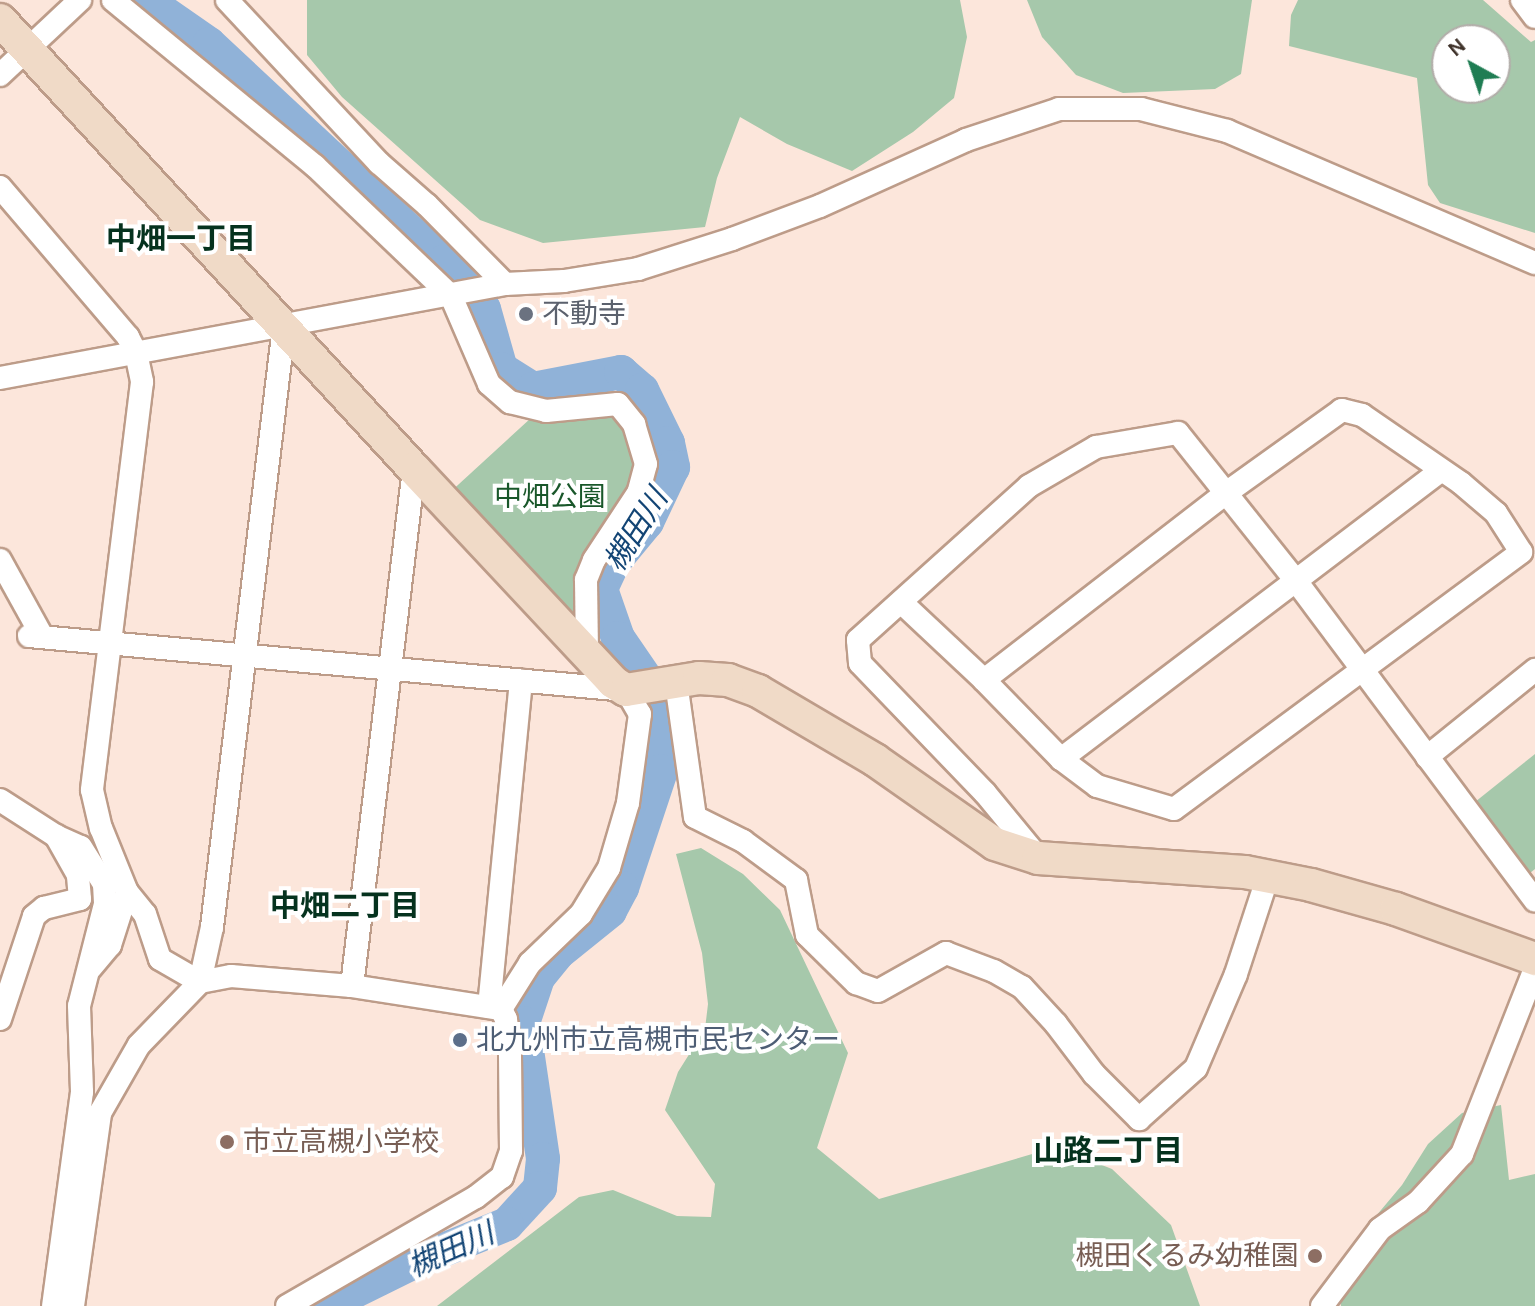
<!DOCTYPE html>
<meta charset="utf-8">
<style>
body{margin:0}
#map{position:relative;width:1535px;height:1306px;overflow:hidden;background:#fce6db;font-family:Karla,"Noto Sans JP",sans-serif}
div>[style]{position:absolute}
.green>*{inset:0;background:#a6c8ab}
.river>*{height:34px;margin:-17px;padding:0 17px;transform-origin:17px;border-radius:17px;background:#90b2d8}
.roads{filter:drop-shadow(2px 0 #bd9c89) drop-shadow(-2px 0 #bd9c89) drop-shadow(0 2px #bd9c89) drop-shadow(0 -2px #bd9c89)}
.street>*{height:22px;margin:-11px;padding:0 11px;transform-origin:11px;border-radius:11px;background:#fff}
.secondary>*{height:32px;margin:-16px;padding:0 16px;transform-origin:16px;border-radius:16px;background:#f0dac7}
.dots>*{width:22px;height:22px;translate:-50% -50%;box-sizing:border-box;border:4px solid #fff;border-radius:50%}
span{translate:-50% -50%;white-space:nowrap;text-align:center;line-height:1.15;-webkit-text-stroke:8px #fff;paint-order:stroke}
.worship-label{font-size:28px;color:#5b616d}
.left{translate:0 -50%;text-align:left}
.park-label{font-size:28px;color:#19572a}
.service-label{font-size:28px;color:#4e5e75}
.education-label{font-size:28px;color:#785e54}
.right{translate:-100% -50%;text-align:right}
.neighbourhood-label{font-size:30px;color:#05321e;font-weight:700}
.water-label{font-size:30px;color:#134575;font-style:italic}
.north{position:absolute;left:1431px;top:24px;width:80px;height:80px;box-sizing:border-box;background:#fff;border:2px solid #b2ada9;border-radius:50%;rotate:320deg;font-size:22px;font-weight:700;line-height:32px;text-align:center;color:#3e3129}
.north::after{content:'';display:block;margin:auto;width:28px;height:36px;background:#1f7d53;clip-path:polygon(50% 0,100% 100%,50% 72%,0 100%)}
</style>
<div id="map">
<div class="green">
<div style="clip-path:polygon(307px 0,960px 0,967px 37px,954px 98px,913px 132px,852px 171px,787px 144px,740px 117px,717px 178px,705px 227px,543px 243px,480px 220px,342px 97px,307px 55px)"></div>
<div style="clip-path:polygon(1027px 0,1252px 0,1241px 74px,1215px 89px,1123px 93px,1076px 75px,1042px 37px)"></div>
<div style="clip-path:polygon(evenodd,1298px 0,1483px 0,1531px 42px,1535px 40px,1535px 233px,1440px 203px,1428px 185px,1417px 78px,1289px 46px,1291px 15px,1298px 0,1447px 40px,1495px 40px,1495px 88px,1447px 88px,1447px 40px)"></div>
<div style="clip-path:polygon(612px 412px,626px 423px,637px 471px,591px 559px,584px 628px,447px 495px,531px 418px)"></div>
<div style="clip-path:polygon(1535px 754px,1535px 869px,1530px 873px,1475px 802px)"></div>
<div style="clip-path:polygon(701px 848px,743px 874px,780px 910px,848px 1053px,817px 1148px,879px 1199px,1056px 1147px,1112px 1169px,1171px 1225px,1200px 1306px,437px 1306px,579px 1197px,613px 1190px,677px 1216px,711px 1217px,715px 1184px,665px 1110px,678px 1072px,705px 1029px,708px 1004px,702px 953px,676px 854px)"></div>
<div style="clip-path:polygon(1501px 1105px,1509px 1180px,1535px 1174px,1535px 1306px,1341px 1306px,1339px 1294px,1367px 1252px,1376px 1216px,1402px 1185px,1428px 1144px,1462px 1113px)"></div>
</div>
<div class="river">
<div style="left:146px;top:0;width:77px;rotate:34.9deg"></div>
<div style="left:209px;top:44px;width:320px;rotate:43deg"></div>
<div style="left:443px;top:262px;width:62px;rotate:48.9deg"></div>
<div style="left:484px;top:309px;width:62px;rotate:74.2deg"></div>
<div style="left:501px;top:369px;width:38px;rotate:32deg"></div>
<div style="left:533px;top:389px;width:90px;rotate:-10.9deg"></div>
<div style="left:621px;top:372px;width:28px;rotate:41deg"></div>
<div style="left:642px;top:390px;width:59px;rotate:63.9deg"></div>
<div style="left:668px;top:443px;width:25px;rotate:78deg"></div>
<div style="left:673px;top:467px;width:61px;rotate:115.3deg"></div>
<div style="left:647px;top:522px;width:53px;rotate:129.7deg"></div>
<div style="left:613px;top:563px;width:29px;rotate:115deg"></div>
<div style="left:601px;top:589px;width:52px;rotate:70.9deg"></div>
<div style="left:618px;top:638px;width:81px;rotate:55.5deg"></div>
<div style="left:664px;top:705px;width:66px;rotate:92.6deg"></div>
<div style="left:661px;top:771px;width:123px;rotate:108.4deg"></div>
<div style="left:622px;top:888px;width:26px;rotate:118deg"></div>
<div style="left:610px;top:911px;width:67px;rotate:141.1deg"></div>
<div style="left:558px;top:953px;width:32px;rotate:129deg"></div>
<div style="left:538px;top:978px;width:47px;rotate:108.4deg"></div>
<div style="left:523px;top:1023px;width:137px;rotate:81.6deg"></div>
<div style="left:543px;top:1159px;width:29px;rotate:96deg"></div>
<div style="left:540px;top:1188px;width:49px;rotate:132.5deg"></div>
<div style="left:507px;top:1224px;width:100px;rotate:157.8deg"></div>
<div style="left:414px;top:1262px;width:99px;rotate:153.7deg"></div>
</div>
<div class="roads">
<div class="street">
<div style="left:113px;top:0;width:261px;rotate:39.4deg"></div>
<div style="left:315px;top:166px;width:188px;rotate:43.7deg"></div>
<div style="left:451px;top:296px;width:96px;rotate:66.6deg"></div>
<div style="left:489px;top:384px;width:28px;rotate:41deg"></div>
<div style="left:510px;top:402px;width:37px;rotate:14deg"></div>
<div style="left:546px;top:411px;width:72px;rotate:-5.6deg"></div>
<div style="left:618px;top:404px;width:26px;rotate:51deg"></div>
<div style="left:634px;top:424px;width:42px;rotate:73.3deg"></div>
<div style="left:646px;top:464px;width:30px;rotate:105deg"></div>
<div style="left:638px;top:493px;width:80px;rotate:123.3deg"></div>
<div style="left:594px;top:560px;width:22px;rotate:112deg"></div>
<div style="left:586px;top:580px;width:73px;rotate:89.2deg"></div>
<div style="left:227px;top:0;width:223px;rotate:47deg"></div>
<div style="left:379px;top:163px;width:64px;rotate:41.2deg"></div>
<div style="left:427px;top:205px;width:111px;rotate:45.4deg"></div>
<div style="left:1522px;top:0;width:21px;rotate:53deg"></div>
<div style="left:0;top:75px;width:110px;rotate:-43.2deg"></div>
<div style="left:0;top:187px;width:197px;rotate:49.5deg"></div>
<div style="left:128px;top:337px;width:18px;rotate:63deg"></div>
<div style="left:136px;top:353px;width:30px;rotate:78deg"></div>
<div style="left:142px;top:382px;width:411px;rotate:97deg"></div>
<div style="left:92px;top:790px;width:39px;rotate:77deg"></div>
<div style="left:101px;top:828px;width:69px;rotate:67.9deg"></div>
<div style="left:127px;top:892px;width:56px;rotate:107.8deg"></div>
<div style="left:110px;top:945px;width:30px;rotate:130deg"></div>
<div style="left:0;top:378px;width:514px;rotate:-10.54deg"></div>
<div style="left:505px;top:284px;width:59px;rotate:-2.9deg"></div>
<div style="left:564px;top:281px;width:75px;rotate:-9.2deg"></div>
<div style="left:638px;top:269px;width:99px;rotate:-17.7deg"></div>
<div style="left:732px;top:239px;width:94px;rotate:-20.6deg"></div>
<div style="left:820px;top:206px;width:160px;rotate:-24.3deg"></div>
<div style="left:966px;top:140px;width:98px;rotate:-18.4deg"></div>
<div style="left:1059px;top:109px;width:82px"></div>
<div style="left:1141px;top:109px;width:89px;rotate:14.3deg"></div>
<div style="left:1227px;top:131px;width:335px;rotate:23.2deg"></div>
<div style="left:0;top:560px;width:87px;rotate:61.1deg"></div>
<div style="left:901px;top:602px;width:114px;rotate:43.2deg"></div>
<div style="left:984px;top:680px;width:110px;rotate:45.7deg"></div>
<div style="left:1061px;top:759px;width:45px;rotate:36.9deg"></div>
<div style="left:1097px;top:786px;width:80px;rotate:16.6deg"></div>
<div style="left:1174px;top:809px;width:432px;rotate:-36.5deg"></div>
<div style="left:1521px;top:552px;width:46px;rotate:-122.7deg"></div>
<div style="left:1496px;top:513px;width:46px;rotate:-139.4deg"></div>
<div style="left:1461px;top:483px;width:120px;rotate:-145.5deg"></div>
<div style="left:1362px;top:415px;width:21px;rotate:-166deg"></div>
<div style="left:1342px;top:410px;width:143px;rotate:144.4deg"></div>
<div style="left:1226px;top:493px;width:306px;rotate:142.3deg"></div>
<div style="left:29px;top:636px;width:599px;rotate:5.17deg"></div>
<div style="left:626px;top:690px;width:28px;rotate:60deg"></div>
<div style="left:640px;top:714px;width:90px;rotate:97.7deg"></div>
<div style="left:628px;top:803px;width:68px;rotate:106.3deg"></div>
<div style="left:609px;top:868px;width:54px;rotate:121.3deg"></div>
<div style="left:581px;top:914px;width:71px;rotate:136.1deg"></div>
<div style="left:530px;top:963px;width:54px;rotate:122.2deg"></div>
<div style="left:676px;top:682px;width:136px;rotate:82deg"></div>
<div style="left:695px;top:817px;width:54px;rotate:26.6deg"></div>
<div style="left:743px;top:841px;width:66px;rotate:36.3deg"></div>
<div style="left:796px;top:880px;width:56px;rotate:78.7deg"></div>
<div style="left:807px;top:935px;width:69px;rotate:44.4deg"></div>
<div style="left:856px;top:983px;width:23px;rotate:20deg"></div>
<div style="left:878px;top:991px;width:78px;rotate:-29.2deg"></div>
<div style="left:946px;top:953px;width:51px;rotate:20.6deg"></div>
<div style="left:994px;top:971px;width:32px;rotate:30deg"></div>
<div style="left:1022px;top:987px;width:50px;rotate:47.4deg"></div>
<div style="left:1056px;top:1024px;width:63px;rotate:52.8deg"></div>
<div style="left:1094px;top:1074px;width:64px;rotate:45deg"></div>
<div style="left:1139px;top:1119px;width:76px;rotate:-41.8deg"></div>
<div style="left:1196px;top:1068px;width:102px;rotate:-66.9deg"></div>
<div style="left:1236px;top:974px;width:103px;rotate:-71.9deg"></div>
<div style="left:1427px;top:757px;width:139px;rotate:-38.9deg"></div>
<div style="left:1061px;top:759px;width:477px;rotate:-37.2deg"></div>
<div style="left:0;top:800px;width:67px;rotate:32.7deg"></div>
<div style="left:56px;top:836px;width:27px;rotate:24deg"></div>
<div style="left:81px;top:847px;width:44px;rotate:58.1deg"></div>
<div style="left:104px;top:884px;width:20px;rotate:87deg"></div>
<div style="left:105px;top:904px;width:105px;rotate:104.3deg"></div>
<div style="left:79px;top:1006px;width:86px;rotate:88deg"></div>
<div style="left:82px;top:1092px;width:216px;rotate:97.7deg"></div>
<div style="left:1037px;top:856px;width:82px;rotate:-129.5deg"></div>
<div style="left:985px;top:793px;width:180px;rotate:-133.9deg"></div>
<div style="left:860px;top:663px;width:23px;rotate:-95deg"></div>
<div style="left:858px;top:640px;width:230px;rotate:-42deg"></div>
<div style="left:1029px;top:486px;width:78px;rotate:-30.2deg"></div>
<div style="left:1096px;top:447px;width:83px;rotate:-9.7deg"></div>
<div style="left:1178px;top:433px;width:189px;rotate:51.4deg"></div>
<div style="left:1296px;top:581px;width:399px;rotate:53.2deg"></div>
<div style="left:127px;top:892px;width:28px;rotate:51deg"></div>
<div style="left:145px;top:914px;width:47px;rotate:71.6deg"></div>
<div style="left:160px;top:959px;width:46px;rotate:29.9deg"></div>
<div style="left:200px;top:982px;width:32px;rotate:-11deg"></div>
<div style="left:231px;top:976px;width:121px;rotate:4.7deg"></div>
<div style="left:352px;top:986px;width:151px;rotate:8.8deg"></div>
<div style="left:352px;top:986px;width:521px;rotate:-83.16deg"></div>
<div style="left:489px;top:1007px;width:328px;rotate:-84.4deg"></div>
<div style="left:0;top:1019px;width:108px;rotate:-71.7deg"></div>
<div style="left:34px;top:916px;width:13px;rotate:-39deg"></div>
<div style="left:44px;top:908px;width:37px;rotate:-14deg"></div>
<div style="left:80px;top:899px;width:24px;rotate:-95deg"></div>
<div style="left:78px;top:875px;width:45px;rotate:-119.4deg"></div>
<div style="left:73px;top:1306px;width:195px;rotate:-82deg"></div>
<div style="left:100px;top:1113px;width:78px;rotate:-60.2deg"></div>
<div style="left:139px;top:1045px;width:88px;rotate:-45.9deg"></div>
<div style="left:200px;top:982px;width:56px;rotate:-77.7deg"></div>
<div style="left:212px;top:927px;width:604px;rotate:-83.16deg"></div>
<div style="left:287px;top:1306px;width:218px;rotate:-30deg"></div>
<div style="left:476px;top:1197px;width:33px;rotate:-38deg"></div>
<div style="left:502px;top:1177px;width:28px;rotate:-71deg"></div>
<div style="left:511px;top:1151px;width:103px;rotate:-90.6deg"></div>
<div style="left:510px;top:1048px;width:29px;rotate:-98deg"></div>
<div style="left:506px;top:1019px;width:11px;rotate:-117deg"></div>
<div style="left:1322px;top:1306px;width:96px;rotate:-53deg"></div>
<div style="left:1380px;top:1229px;width:47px;rotate:-35.4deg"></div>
<div style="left:1418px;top:1202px;width:65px;rotate:-47.5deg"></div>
<div style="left:1462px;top:1154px;width:199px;rotate:-68.5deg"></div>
</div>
<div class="secondary">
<div style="left:0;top:20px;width:611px;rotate:47.32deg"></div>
<div style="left:414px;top:469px;width:291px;rotate:46.9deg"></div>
<div style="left:613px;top:682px;width:15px;rotate:32deg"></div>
<div style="left:626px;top:690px;width:74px;rotate:-9.3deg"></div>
<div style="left:699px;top:678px;width:29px;rotate:4deg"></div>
<div style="left:728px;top:680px;width:32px;rotate:20deg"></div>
<div style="left:758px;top:691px;width:136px;rotate:30.5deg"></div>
<div style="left:875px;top:760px;width:146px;rotate:35deg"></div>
<div style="left:995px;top:844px;width:45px;rotate:18deg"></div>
<div style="left:1038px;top:858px;width:207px;rotate:3.9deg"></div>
<div style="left:1245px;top:872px;width:67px;rotate:11.1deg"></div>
<div style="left:1311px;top:885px;width:88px;rotate:15.8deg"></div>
<div style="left:1396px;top:909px;width:148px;rotate:19.8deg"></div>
</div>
</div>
<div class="dots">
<div style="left:526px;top:314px;background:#6b7280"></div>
<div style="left:460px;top:1040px;background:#5c6f8a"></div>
<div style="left:227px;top:1142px;background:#8d6e63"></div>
<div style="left:1315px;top:1256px;background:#8d6e63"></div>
</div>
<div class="worship-label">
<span class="left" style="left:542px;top:314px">不動寺</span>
</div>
<div class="park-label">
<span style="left:550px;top:497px">中畑公園</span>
</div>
<div class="service-label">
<span class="left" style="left:476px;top:1040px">北九州市立高槻市民センター</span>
</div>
<div class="education-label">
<span class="left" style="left:243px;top:1142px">市立高槻小学校</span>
<span class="right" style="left:1299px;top:1256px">槻田くるみ幼稚園</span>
</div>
<div class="neighbourhood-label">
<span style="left:181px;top:239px">中畑一丁目</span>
<span style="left:345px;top:906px">中畑二丁目</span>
<span style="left:1108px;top:1151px">山路二丁目</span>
</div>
<div class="water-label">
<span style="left:636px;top:530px;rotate:-58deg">槻田川</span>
<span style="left:451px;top:1250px;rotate:-24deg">槻田川</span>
</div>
<div class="north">N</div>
</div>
